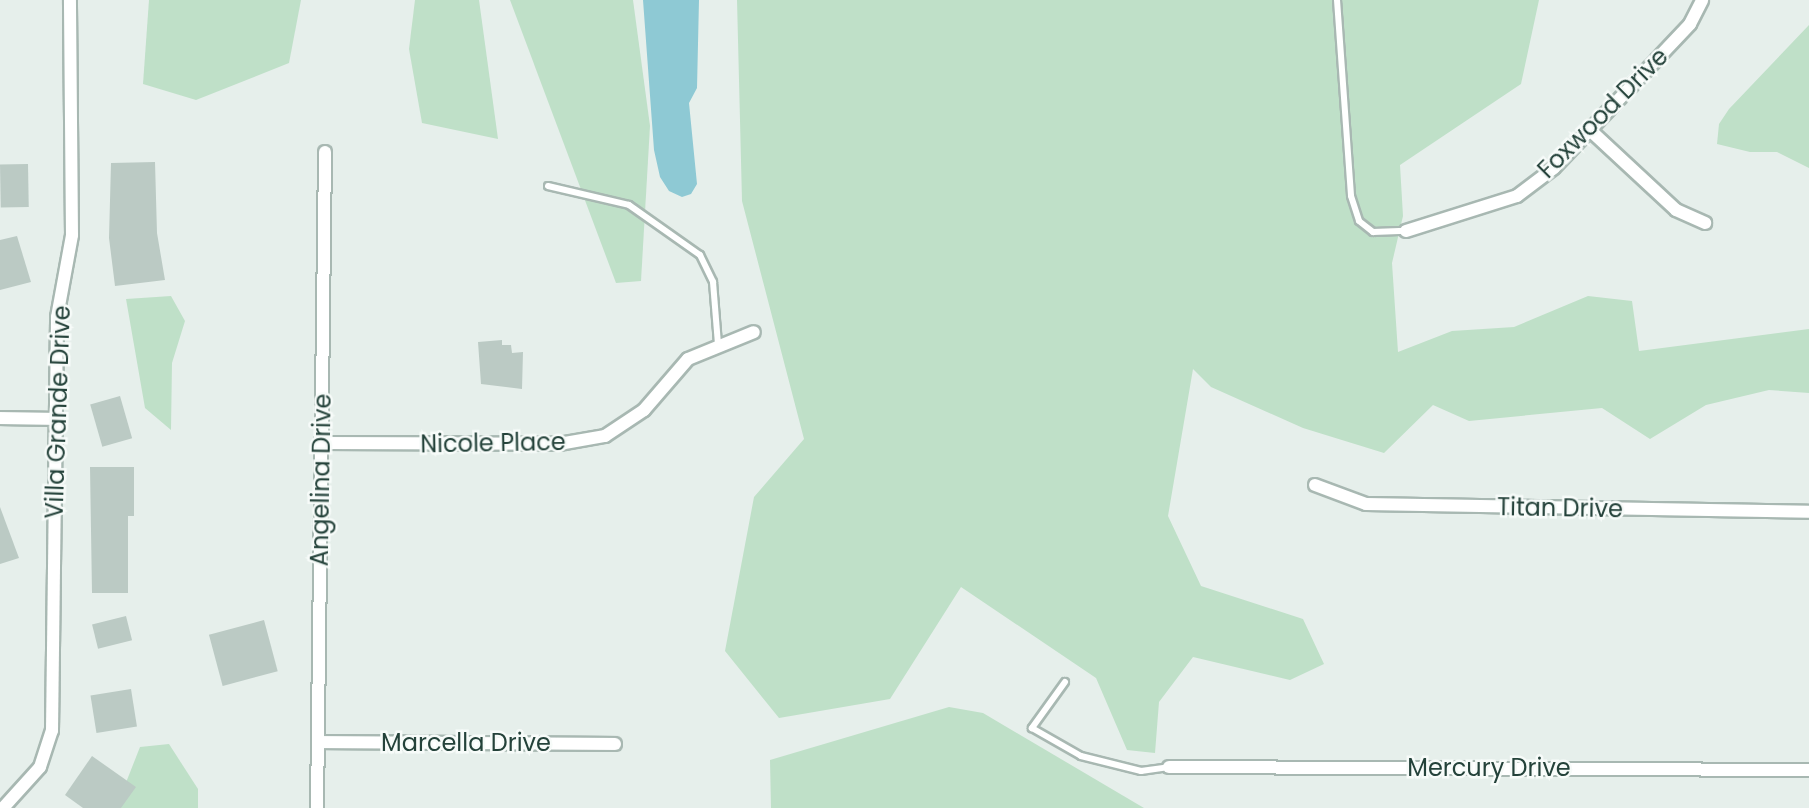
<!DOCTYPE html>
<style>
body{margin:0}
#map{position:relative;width:1809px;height:808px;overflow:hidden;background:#e6efeb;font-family:Poppins,sans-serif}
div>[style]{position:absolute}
.green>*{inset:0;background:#bfe0c8}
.water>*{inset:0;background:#8ec9d4}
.building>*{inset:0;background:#bbcac4;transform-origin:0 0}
.roads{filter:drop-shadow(2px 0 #a8b8b2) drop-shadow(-2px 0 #a8b8b2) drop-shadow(0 2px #a8b8b2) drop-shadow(0 -2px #a8b8b2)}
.lane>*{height:6px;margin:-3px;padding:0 3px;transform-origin:3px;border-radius:3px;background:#fff}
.street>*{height:12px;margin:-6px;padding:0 6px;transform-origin:6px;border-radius:6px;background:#fff}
span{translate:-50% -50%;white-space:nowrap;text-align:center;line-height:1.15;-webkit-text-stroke:5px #f7fbf9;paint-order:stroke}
.street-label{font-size:24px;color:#24423a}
</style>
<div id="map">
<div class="green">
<div style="clip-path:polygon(149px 0,301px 0,289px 63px,196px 100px,143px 84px)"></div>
<div style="clip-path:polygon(415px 0,479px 0,498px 139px,422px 123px,409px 49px)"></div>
<div style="clip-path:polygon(510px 0,633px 0,650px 126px,641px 281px,616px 283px)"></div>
<div style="clip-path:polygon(737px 0,1539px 0,1521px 84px,1400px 165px,1403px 216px,1392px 263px,1398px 352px,1452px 331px,1514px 327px,1588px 296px,1632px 301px,1639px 351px,1809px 329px,1809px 393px,1769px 390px,1706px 405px,1650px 439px,1602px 408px,1469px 421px,1433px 405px,1384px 453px,1303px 428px,1211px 387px,1193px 369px,1168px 516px,1201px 586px,1303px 619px,1324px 664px,1290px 680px,1193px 657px,1159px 702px,1155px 753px,1127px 750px,1096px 678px,961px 587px,890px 699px,779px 718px,725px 651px,754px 497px,804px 439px,742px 201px)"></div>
<div style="clip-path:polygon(1809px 25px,1809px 168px,1777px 152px,1750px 152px,1717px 144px,1719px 124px,1729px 109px)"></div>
<div style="clip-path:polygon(171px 296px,185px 321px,172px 363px,171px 430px,145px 408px,126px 299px)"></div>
<div style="clip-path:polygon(949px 707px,983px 713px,1144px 808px,771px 808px,770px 760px)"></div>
<div style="clip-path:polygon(169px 744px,198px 789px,198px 808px,116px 808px,140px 747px)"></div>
</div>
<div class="water">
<div style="clip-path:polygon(643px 0,699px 0,697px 88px,689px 103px,697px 184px,691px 194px,682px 197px,669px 191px,660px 177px,654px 150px)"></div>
</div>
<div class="building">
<div style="clip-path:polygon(155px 162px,157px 233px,165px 280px,115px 286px,109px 238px,111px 163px)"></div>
<div style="left:28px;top:164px;width:43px;height:28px;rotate:89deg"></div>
<div style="clip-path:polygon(17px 236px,31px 282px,0 290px,0 240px)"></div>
<div style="clip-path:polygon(502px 340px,502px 345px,511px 345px,512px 353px,523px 352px,522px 389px,481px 384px,478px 342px)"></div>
<div style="left:120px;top:396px;width:44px;height:31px;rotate:74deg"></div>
<div style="clip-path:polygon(90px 467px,134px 467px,134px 516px,128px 516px,128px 593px,92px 593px)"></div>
<div style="clip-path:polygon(0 507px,19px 558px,0 564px)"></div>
<div style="left:126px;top:616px;width:25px;height:35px;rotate:76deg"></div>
<div style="left:264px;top:620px;width:53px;height:57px;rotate:75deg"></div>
<div style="left:131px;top:689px;width:38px;height:41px;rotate:81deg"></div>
<div style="clip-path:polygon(92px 756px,136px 787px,121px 808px,83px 808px,65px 795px)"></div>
</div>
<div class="roads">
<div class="lane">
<div style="left:1337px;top:0;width:196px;rotate:85.9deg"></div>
<div style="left:1351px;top:196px;width:26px;rotate:72deg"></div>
<div style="left:1359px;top:221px;width:18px;rotate:38deg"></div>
<div style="left:1373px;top:232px;width:33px;rotate:-2deg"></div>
<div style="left:548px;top:186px;width:83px;rotate:13.2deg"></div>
<div style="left:629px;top:205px;width:87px;rotate:35.2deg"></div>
<div style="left:700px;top:255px;width:30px;rotate:64deg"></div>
<div style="left:713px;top:282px;width:62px;rotate:85.4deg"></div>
<div style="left:1065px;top:682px;width:57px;rotate:125.7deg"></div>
<div style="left:1032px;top:728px;width:56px;rotate:29.7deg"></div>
<div style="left:1081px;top:756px;width:62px;rotate:14deg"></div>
<div style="left:1141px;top:771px;width:28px;rotate:-8deg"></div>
</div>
<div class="street">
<div style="left:1591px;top:131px;width:116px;rotate:42.9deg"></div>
<div style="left:1676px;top:210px;width:32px;rotate:24deg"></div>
<div style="left:1406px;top:231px;width:116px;rotate:-17.5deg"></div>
<div style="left:1517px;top:196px;width:46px;rotate:-37.1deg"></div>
<div style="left:1554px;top:168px;width:198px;rotate:-46.6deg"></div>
<div style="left:1690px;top:24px;width:27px;rotate:-63deg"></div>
<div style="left:0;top:418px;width:55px;rotate:1deg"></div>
<div style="left:322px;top:443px;width:237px;rotate:0.2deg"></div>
<div style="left:559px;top:444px;width:47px;rotate:-9.9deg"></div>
<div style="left:605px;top:436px;width:47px;rotate:-33.7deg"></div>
<div style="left:644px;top:410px;width:67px;rotate:-49.2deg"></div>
<div style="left:688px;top:359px;width:71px;rotate:-22.2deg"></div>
<div style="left:1315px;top:485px;width:54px;rotate:20.4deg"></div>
<div style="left:1366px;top:504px;width:443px;rotate:1deg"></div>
<div style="left:318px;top:742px;width:297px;rotate:0.4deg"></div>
<div style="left:1169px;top:767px;width:640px;rotate:0.27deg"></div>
<div style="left:3px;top:808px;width:55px;rotate:-47.9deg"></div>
<div style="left:40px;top:767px;width:38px;rotate:-72deg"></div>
<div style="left:52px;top:731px;width:414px;rotate:-89.3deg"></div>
<div style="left:57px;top:317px;width:83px;rotate:-79.6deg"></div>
<div style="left:72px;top:235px;width:235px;rotate:-90.5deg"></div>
<div style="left:317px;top:808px;width:656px;rotate:-89.3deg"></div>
</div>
</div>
<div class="street-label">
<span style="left:1603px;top:113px;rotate:-45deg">Foxwood Drive</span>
<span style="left:58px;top:412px;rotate:-88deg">Villa Grande Drive</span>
<span style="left:493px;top:443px;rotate:-1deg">Nicole Place</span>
<span style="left:321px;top:480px;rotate:-89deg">Angelina Drive</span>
<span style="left:1560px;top:508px;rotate:1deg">Titan Drive</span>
<span style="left:466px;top:743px">Marcella Drive</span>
<span style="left:1489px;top:768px">Mercury Drive</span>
</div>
</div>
